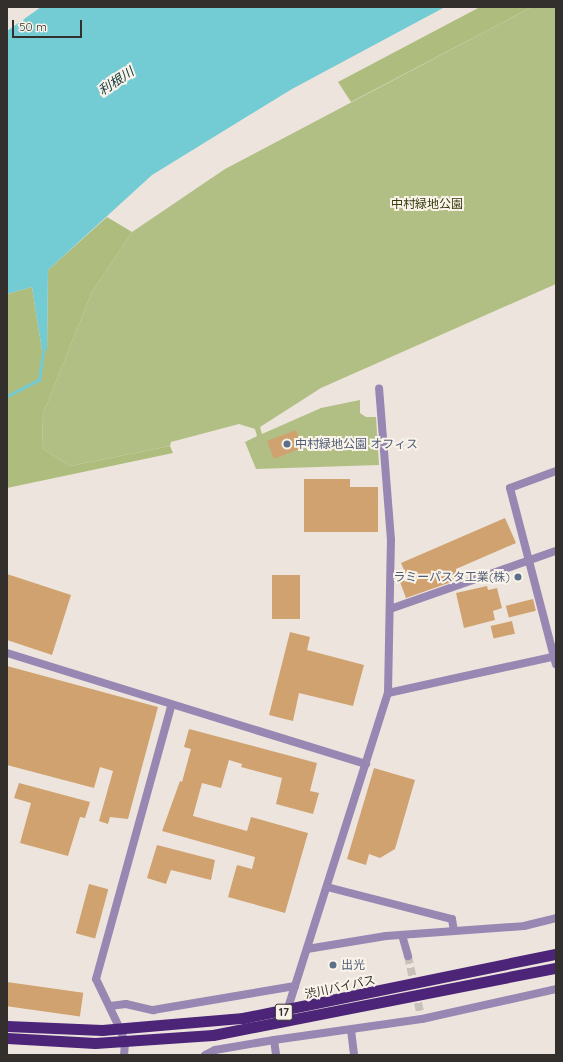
<!DOCTYPE html>
<meta charset="utf-8">
<style>
body{margin:0}
#map{position:relative;width:563px;height:1062px;overflow:hidden;background:#ede5dd;font-family:Quicksand,"Noto Sans JP",sans-serif}
div>[style]{position:absolute}
.green>*{inset:0;background:#b1bf85}
.forest>*{inset:0;background:#aebd7e}
.water>*{inset:0;background:#73cbd4}
.stream>*{height:3px;margin:-1.5px;padding:0 1.5px;transform-origin:1.5px;border-radius:1.5px;background:#73cbd4}
.building>*{inset:0;background:#d0a26f;transform-origin:0 0}
.minor-tunnel>*{height:8px;margin-top:-4px;transform-origin:0;background:repeating-linear-gradient(90deg,#c8c1ba 0 8px,transparent 0 12px)}
.minor>*{height:8px;margin:-4px;padding:0 4px;transform-origin:4px;border-radius:4px;background:#9787b2}
.tertiary>*{height:8px;margin:-4px;padding:0 4px;transform-origin:4px;border-radius:4px;background:#9787b2}
.trunk>*{height:11px;margin:-5.5px;padding:0 5.5px;transform-origin:5.5px;border-radius:5.5px;background:#4c2478}
.dots>*{width:11px;height:11px;translate:-50% -50%;box-sizing:border-box;border:2px solid #faf3ea;border-radius:50%}
span{translate:-50% -50%;white-space:nowrap;text-align:center;line-height:1.15;-webkit-text-stroke:4px #faf3ea;paint-order:stroke}
.shield-label span{padding:1px 3px;background:#faf3ea;border:1px solid;border-radius:3px;-webkit-text-stroke-width:0}
.shield-label{font-size:11px;color:#322f2c;font-weight:700}
.park-label{font-size:12px;color:#343c0c}
.service-label{font-size:12px;color:#4e5e75}
.left{translate:0 -50%;text-align:left}
.right{translate:-100% -50%;text-align:right}
.street-label{font-size:12px;color:#322f2c}
.water-label{font-size:13px;color:#0e393d;font-style:italic}
.frame{position:absolute;inset:0;border:8px solid #322f2c;pointer-events:none}
.scale{position:absolute;left:12px;top:20px;width:70px;height:18px;box-sizing:border-box;border:2px solid #322f2c;border-top:0;padding-left:5px;font-size:12px;line-height:14px;white-space:nowrap;color:#322f2c;-webkit-text-stroke:3px #faf3ea;paint-order:stroke}
</style>
<div id="map">
<div class="green">
<div style="clip-path:polygon(532px 7px,556px 7px,556px 284px,321px 388px,260px 427px,262px 434px,321px 408px,360px 400px,360px 413px,366px 417px,376px 417px,379px 465px,256px 469px,245px 442px,257px 436px,255px 429px,239px 424px,171px 442px,170px 446px,70px 466px,42px 448px,43px 414px,92px 292px,132px 232px,225px 169px)"></div>
</div>
<div class="forest">
<div style="clip-path:polygon(480px 7px,532px 7px,351px 102px,338px 82px)"></div>
<div style="clip-path:polygon(107px 217px,132px 232px,92px 292px,43px 414px,42px 448px,70px 466px,170px 446px,173px 453px,7px 488px,7px 294px,32px 287px,42px 350px,47px 350px,48px 270px)"></div>
</div>
<div class="water">
<div style="clip-path:polygon(41px 7px,445px 7px,292px 89px,152px 175px,48px 270px,47px 350px,42px 350px,32px 287px,7px 294px,7px 31px)"></div>
</div>
<div class="stream">
<div style="left:7px;top:396px;width:36px;rotate:-27deg"></div>
<div style="left:39px;top:380px;width:34px;rotate:-82deg"></div>
</div>
<div class="building">
<div style="left:296px;top:430px;width:19px;height:31px;rotate:69deg"></div>
<div style="clip-path:polygon(304px 479px,350px 479px,350px 487px,378px 487px,378px 532px,304px 532px)"></div>
<div style="clip-path:polygon(505px 518px,516px 543px,456px 569px,460px 579px,406px 598px,400px 582px,408px 579px,401px 563px)"></div>
<div style="clip-path:polygon(7px 574px,71px 595px,52px 655px,7px 640px)"></div>
<div style="left:272px;top:575px;width:28px;height:44px"></div>
<div style="clip-path:polygon(487px 586px,488px 590px,497px 588px,502px 608px,493px 611px,495px 620px,464px 628px,456px 593px)"></div>
<div style="left:533px;top:599px;width:12px;height:28px;rotate:76deg"></div>
<div style="left:512px;top:621px;width:13px;height:22px;rotate:77deg"></div>
<div style="clip-path:polygon(290px 632px,310px 637px,307px 650px,364px 665px,353px 706px,299px 693px,293px 721px,269px 715px)"></div>
<div style="clip-path:polygon(7px 666px,158px 707px,128px 819px,110px 817px,108px 824px,99px 821px,113px 771px,100px 767px,94px 788px,7px 765px)"></div>
<div style="clip-path:polygon(189px 729px,317px 763px,310px 791px,319px 793px,313px 814px,276px 804px,282px 778px,241px 767px,242px 764px,229px 760px,221px 788px,202px 783px,193px 816px,247px 831px,251px 817px,308px 833px,285px 913px,228px 897px,237px 865px,252px 869px,255px 857px,162px 831px,180px 781px,182px 782px,191px 749px,184px 747px)"></div>
<div style="clip-path:polygon(374px 768px,415px 780px,395px 849px,380px 858px,369px 854px,366px 865px,347px 859px)"></div>
<div style="clip-path:polygon(19px 783px,90px 802px,85px 818px,80px 817px,68px 856px,20px 843px,31px 803px,14px 798px)"></div>
<div style="clip-path:polygon(157px 845px,215px 860px,211px 880px,171px 870px,166px 884px,147px 878px)"></div>
<div style="left:89px;top:884px;width:20px;height:51px;rotate:15deg"></div>
<div style="left:7px;top:982px;width:77px;height:24px;rotate:8deg"></div>
</div>
<div class="minor-tunnel">
<div style="left:408px;top:956px;width:57px;rotate:77.9deg"></div>
</div>
<div class="minor">
<div style="left:556px;top:471px;width:49px;rotate:159.7deg"></div>
<div style="left:510px;top:488px;width:182px;rotate:75.4deg"></div>
<div style="left:390px;top:609px;width:176px;rotate:-19.3deg"></div>
<div style="left:7px;top:653px;width:376px;rotate:17.2deg"></div>
<div style="left:388px;top:693px;width:172px;rotate:-12.4deg"></div>
<div style="left:327px;top:887px;width:129px;rotate:14.4deg"></div>
<div style="left:452px;top:919px;width:12px;rotate:81deg"></div>
<div style="left:402px;top:935px;width:22px;rotate:74deg"></div>
<div style="left:307px;top:949px;width:80px;rotate:-9.3deg"></div>
<div style="left:386px;top:936px;width:138px;rotate:-4.1deg"></div>
<div style="left:524px;top:926px;width:33px;rotate:-14deg"></div>
<div style="left:110px;top:1006px;width:16px;rotate:-7deg"></div>
<div style="left:126px;top:1004px;width:28px;rotate:13deg"></div>
<div style="left:153px;top:1010px;width:144px;rotate:-9.6deg"></div>
<div style="left:287px;top:1011px;width:334px;rotate:-72.4deg"></div>
<div style="left:388px;top:693px;width:153px;rotate:-88.9deg"></div>
<div style="left:391px;top:540px;width:152px;rotate:-94.5deg"></div>
<div style="left:120px;top:1029px;width:55px;rotate:-115.6deg"></div>
<div style="left:96px;top:979px;width:282px;rotate:-74.6deg"></div>
<div style="left:351px;top:1030px;width:25px;rotate:83deg"></div>
<div style="left:274px;top:1040px;width:15px;rotate:82deg"></div>
<div style="left:205px;top:1055px;width:11px;rotate:-27deg"></div>
<div style="left:215px;top:1050px;width:60px;rotate:-9.6deg"></div>
<div style="left:274px;top:1040px;width:149px;rotate:-8.1deg"></div>
<div style="left:422px;top:1019px;width:137px;rotate:-12.6deg"></div>
</div>
<div class="tertiary">
<div style="left:120px;top:1029px;width:14px;rotate:69deg"></div>
<div style="left:125px;top:1042px;width:13px;rotate:94deg"></div>
</div>
<div class="trunk">
<div style="left:7px;top:1026px;width:95px;rotate:2.4deg"></div>
<div style="left:102px;top:1030px;width:142px;rotate:-4.9deg"></div>
<div style="left:243px;top:1018px;width:319px;rotate:-11.6deg"></div>
<div style="left:7px;top:1038px;width:88px;rotate:3.3deg"></div>
<div style="left:95px;top:1043px;width:118px;rotate:-3.9deg"></div>
<div style="left:213px;top:1035px;width:349px;rotate:-11.1deg"></div>
</div>
<div class="dots">
<div style="left:287px;top:444px;background:#5c6f8a"></div>
<div style="left:518px;top:577px;background:#5c6f8a"></div>
<div style="left:333px;top:965px;background:#5c6f8a"></div>
</div>
<div class="shield-label">
<span style="left:284px;top:1012px">17</span>
</div>
<div class="park-label">
<span style="left:427px;top:204px">中村緑地公園</span>
</div>
<div class="service-label">
<span class="left" style="left:295px;top:444px">中村緑地公園 オフィス</span>
<span class="right" style="left:510px;top:577px">ラミーパスタ工業(株)</span>
<span class="left" style="left:341px;top:965px">出光</span>
</div>
<div class="street-label">
<span style="left:340px;top:987px;rotate:-12deg">渋川バイパス</span>
</div>
<div class="water-label">
<span style="left:116px;top:81px;rotate:-34deg">利根川</span>
</div>
<div class="frame"></div>
<div class="scale">50 m</div>
</div>
